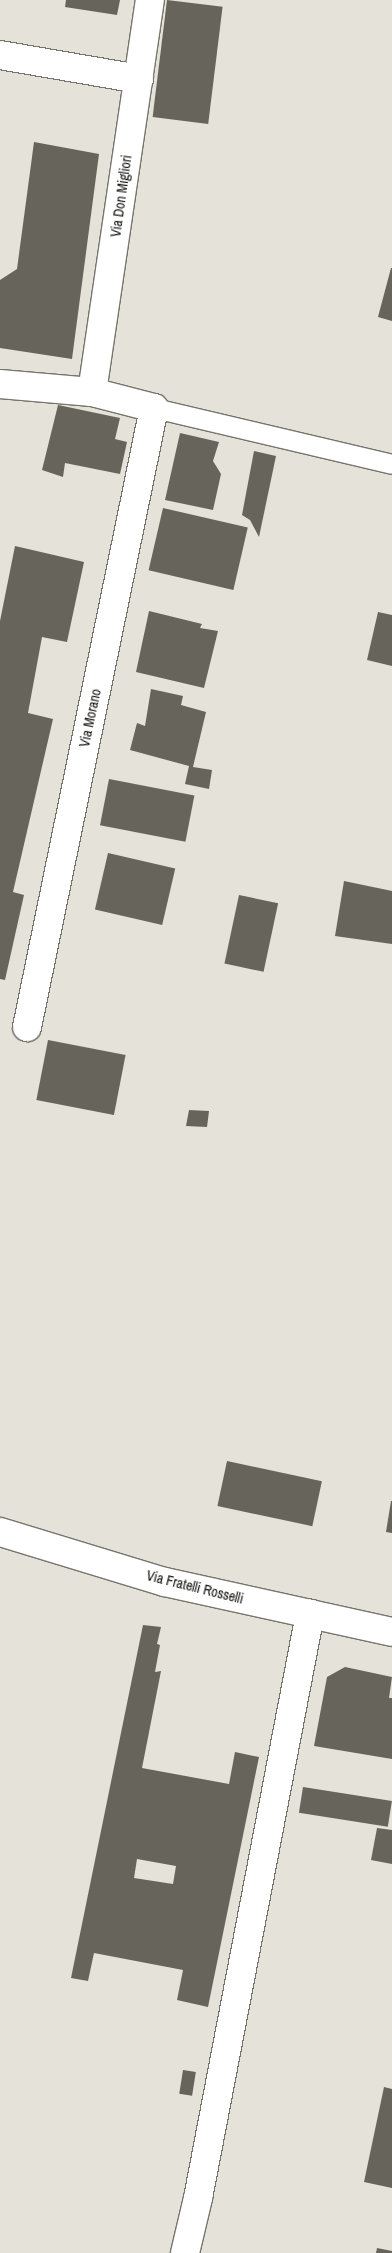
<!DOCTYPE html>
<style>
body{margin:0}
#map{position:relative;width:392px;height:2253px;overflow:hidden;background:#e5e2d9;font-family:"Archivo Narrow",sans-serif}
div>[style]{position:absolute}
.building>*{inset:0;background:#66645b;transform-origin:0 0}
.roads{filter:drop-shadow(1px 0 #76746c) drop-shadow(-1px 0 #76746c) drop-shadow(0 1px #76746c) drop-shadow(0 -1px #76746c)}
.service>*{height:19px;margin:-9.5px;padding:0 9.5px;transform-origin:9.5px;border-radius:9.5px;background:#fff}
.minor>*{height:28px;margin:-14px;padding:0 14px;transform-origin:14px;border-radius:14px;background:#fff}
.secondary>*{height:28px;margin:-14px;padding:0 14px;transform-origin:14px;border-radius:14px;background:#fff}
span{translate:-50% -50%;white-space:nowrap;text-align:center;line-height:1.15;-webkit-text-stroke:4px #fff;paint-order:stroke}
.street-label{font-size:14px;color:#100f0c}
</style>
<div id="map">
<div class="building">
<div style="clip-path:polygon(66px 0,120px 0,117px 15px,65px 7px)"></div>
<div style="left:167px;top:0;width:56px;height:118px;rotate:7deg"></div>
<div style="clip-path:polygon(34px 142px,99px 154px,72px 359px,0 348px,0 280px,17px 269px)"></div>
<div style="clip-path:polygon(391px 268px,392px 268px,392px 321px,378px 317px)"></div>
<div style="clip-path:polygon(58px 405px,120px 418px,115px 439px,127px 442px,120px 474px,65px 463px,63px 477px,42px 470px)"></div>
<div style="clip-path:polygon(180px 433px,219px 442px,213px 461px,221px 474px,213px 510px,165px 500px)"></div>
<div style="clip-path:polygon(254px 451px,276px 456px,259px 537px,250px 520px,242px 515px)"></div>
<div style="left:163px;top:508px;width:87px;height:64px;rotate:13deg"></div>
<div style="clip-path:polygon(15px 546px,84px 562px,67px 642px,42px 637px,28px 713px,53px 719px,13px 892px,24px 895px,5px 980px,0 979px,0 621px)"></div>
<div style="clip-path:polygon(149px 611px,202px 624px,200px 628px,218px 631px,204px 688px,136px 672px)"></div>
<div style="clip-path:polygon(378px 612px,392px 615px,392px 666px,367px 660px)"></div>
<div style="clip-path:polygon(151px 689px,183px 696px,181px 705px,206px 712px,193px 767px,212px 770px,209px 789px,185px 784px,189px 766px,130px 750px,137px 723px,145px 726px)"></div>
<div style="left:109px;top:779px;width:87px;height:47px;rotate:11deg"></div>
<div style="left:108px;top:853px;width:69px;height:58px;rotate:13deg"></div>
<div style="clip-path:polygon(344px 881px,392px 891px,392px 944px,335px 936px)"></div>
<div style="left:239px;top:895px;width:40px;height:70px;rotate:12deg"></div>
<div style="left:48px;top:1040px;width:79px;height:61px;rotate:11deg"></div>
<div style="clip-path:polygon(189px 1110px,209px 1111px,207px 1127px,186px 1126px)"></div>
<div style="left:227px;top:1461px;width:97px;height:46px;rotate:12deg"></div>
<div style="clip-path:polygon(391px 1501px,392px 1501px,392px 1533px,386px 1532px)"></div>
<div style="clip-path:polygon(evenodd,143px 1625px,161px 1627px,157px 1644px,160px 1645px,155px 1672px,161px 1671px,142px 1768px,229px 1784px,235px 1752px,259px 1757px,208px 2007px,177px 2000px,183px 1970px,94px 1953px,88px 1981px,71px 1978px,143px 1625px,137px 1859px,176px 1866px,173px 1884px,134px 1878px,137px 1859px)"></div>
<div style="clip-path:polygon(345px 1667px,392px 1677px,389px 1698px,392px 1698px,392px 1759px,314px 1746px,327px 1677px)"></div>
<div style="left:303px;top:1787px;width:90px;height:26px;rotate:9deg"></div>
<div style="clip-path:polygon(377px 1828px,392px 1830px,392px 1864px,371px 1860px)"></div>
<div style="left:183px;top:2070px;width:13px;height:24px;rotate:9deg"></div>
<div style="clip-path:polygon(384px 2087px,392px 2089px,392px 2188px,364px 2182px)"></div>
<div style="clip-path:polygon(377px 2248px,392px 2251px,392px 2253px,376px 2253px)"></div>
</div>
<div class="roads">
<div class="service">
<div style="left:154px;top:408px;width:244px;rotate:13.2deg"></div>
</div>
<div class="minor">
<div style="left:0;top:55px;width:141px;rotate:9.8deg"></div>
<div style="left:0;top:384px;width:92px;rotate:5deg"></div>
<div style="left:92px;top:392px;width:64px;rotate:14.5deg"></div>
<div style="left:154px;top:408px;width:632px;rotate:101.59deg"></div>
<div style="left:92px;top:392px;width:396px;rotate:-81.6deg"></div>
<div style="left:185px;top:2253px;width:57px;rotate:-76.7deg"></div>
<div style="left:198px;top:2198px;width:595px;rotate:-79.14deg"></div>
</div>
<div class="secondary">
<div style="left:0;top:1532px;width:172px;rotate:16.9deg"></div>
<div style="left:165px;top:1582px;width:232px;rotate:12.4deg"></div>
</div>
</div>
<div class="street-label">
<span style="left:121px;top:196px;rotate:-82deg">Via Don Migliori</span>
<span style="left:90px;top:718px;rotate:-78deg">Via Morano</span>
<span style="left:195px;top:1587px;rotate:14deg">Via Fratelli Rosselli</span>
</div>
</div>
